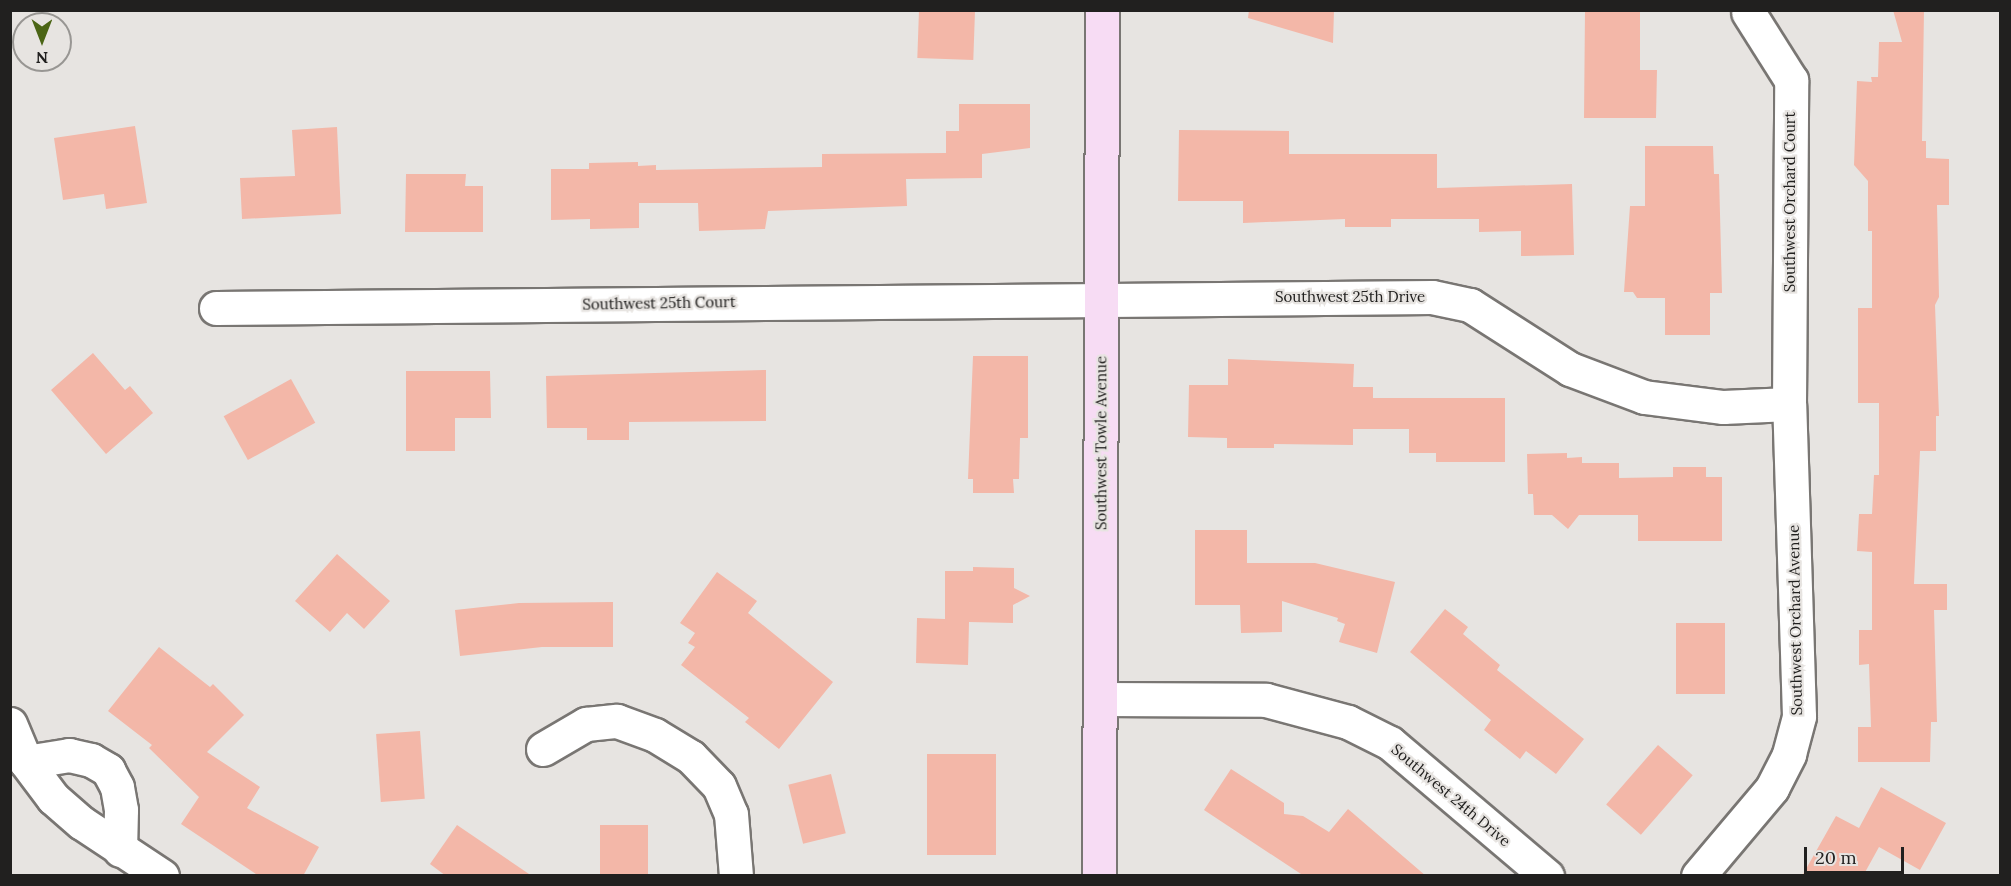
<!DOCTYPE html>
<style>
body{margin:0}
#map{position:relative;width:2011px;height:886px;overflow:hidden;background:#e7e4e1;font-family:Lora,serif}
div>[style]{position:absolute}
.building>*{inset:0;background:#f3b7a8;transform-origin:0 0}
.roads{filter:drop-shadow(2px 0 #797673) drop-shadow(-2px 0 #797673) drop-shadow(0 2px #797673) drop-shadow(0 -2px #797673)}
.street>*{height:33px;margin:-16.5px;padding:0 16.5px;transform-origin:16.5px;border-radius:16.5px;background:#fff}
.secondary>*{height:33px;margin:-16.5px;padding:0 16.5px;transform-origin:16.5px;border-radius:16.5px;background:#f7dcf4}
span{translate:-50% -50%;white-space:nowrap;text-align:center;line-height:1.15;-webkit-text-stroke:4.5px #e7e4e1;paint-order:stroke}
.street-label{font-size:15px;color:#21201f}
.frame{position:absolute;inset:0;border:12px solid #21201f;pointer-events:none}
.north{position:absolute;left:12px;top:12px;width:60px;height:60px;box-sizing:border-box;background:#e7e4e1;border:2px solid #989693;border-radius:50%;rotate:180deg;font-size:16px;font-weight:700;line-height:24px;text-align:center;color:#21201f}
.north::after{content:'';display:block;margin:auto;width:21px;height:27px;background:#4b6515;clip-path:polygon(50% 0,100% 100%,50% 72%,0 100%)}
.scale{position:absolute;left:1804px;top:847px;width:100px;height:27px;box-sizing:border-box;border:3px solid #21201f;border-top:0;padding-left:8px;font-size:18px;line-height:21px;white-space:nowrap;color:#21201f;-webkit-text-stroke:4px #e7e4e1;paint-order:stroke}
</style>
<div id="map">
<div class="building">
<div style="left:919px;top:10px;width:56px;height:48px;rotate:2deg"></div>
<div style="clip-path:polygon(1249px 10px,1334px 10px,1333px 43px,1248px 18px)"></div>
<div style="clip-path:polygon(1585px 10px,1640px 10px,1640px 70px,1657px 70px,1656px 118px,1584px 118px)"></div>
<div style="clip-path:polygon(1893px 10px,1924px 10px,1922px 141px,1926px 141px,1926px 158px,1949px 159px,1949px 205px,1937px 205px,1939px 297px,1935px 305px,1939px 416px,1936px 416px,1936px 451px,1920px 451px,1914px 584px,1947px 584px,1947px 610px,1934px 610px,1937px 722px,1931px 722px,1930px 762px,1858px 762px,1858px 727px,1871px 727px,1869px 664px,1859px 665px,1859px 630px,1872px 630px,1872px 552px,1857px 551px,1859px 514px,1872px 514px,1874px 475px,1879px 475px,1879px 403px,1858px 403px,1858px 308px,1872px 308px,1872px 231px,1868px 231px,1868px 181px,1854px 165px,1857px 81px,1872px 82px,1871px 77px,1878px 77px,1879px 42px,1902px 42px)"></div>
<div style="clip-path:polygon(959px 104px,1030px 104px,1030px 148px,982px 154px,982px 178px,906px 179px,907px 206px,768px 211px,765px 229px,699px 231px,698px 203px,639px 203px,639px 228px,590px 229px,590px 219px,551px 220px,551px 169px,589px 169px,589px 163px,638px 162px,638px 166px,656px 165px,656px 170px,822px 167px,822px 154px,946px 153px,946px 131px,959px 131px)"></div>
<div style="clip-path:polygon(135px 126px,147px 203px,106px 209px,104px 194px,63px 200px,54px 138px)"></div>
<div style="clip-path:polygon(337px 127px,341px 214px,242px 219px,240px 178px,295px 176px,292px 130px)"></div>
<div style="clip-path:polygon(1179px 130px,1289px 131px,1289px 154px,1437px 154px,1437px 188px,1572px 184px,1574px 255px,1521px 256px,1521px 231px,1479px 232px,1479px 219px,1391px 219px,1391px 227px,1345px 227px,1345px 219px,1243px 223px,1243px 201px,1178px 201px)"></div>
<div style="clip-path:polygon(1645px 146px,1713px 146px,1714px 174px,1719px 174px,1722px 293px,1710px 293px,1710px 335px,1665px 335px,1665px 298px,1637px 298px,1633px 292px,1624px 292px,1630px 206px,1645px 206px)"></div>
<div style="clip-path:polygon(406px 174px,466px 174px,465px 186px,483px 186px,483px 232px,405px 232px)"></div>
<div style="clip-path:polygon(93px 353px,125px 390px,130px 386px,153px 413px,106px 454px,51px 390px)"></div>
<div style="clip-path:polygon(973px 356px,1028px 356px,1028px 438px,1020px 438px,1019px 479px,1013px 479px,1014px 493px,973px 493px,973px 479px,968px 479px)"></div>
<div style="clip-path:polygon(1228px 359px,1354px 364px,1353px 387px,1373px 387px,1373px 398px,1505px 398px,1505px 462px,1436px 462px,1436px 453px,1409px 453px,1409px 429px,1353px 429px,1353px 445px,1274px 444px,1274px 448px,1227px 448px,1227px 438px,1188px 437px,1189px 385px,1228px 385px)"></div>
<div style="clip-path:polygon(766px 370px,766px 421px,629px 422px,629px 440px,587px 440px,587px 428px,547px 428px,546px 376px)"></div>
<div style="clip-path:polygon(406px 371px,490px 371px,491px 418px,455px 418px,455px 451px,406px 451px)"></div>
<div style="left:291px;top:379px;width:50px;height:77px;rotate:61deg"></div>
<div style="clip-path:polygon(1567px 453px,1567px 458px,1582px 457px,1582px 463px,1619px 463px,1619px 478px,1673px 477px,1673px 467px,1706px 467px,1706px 477px,1722px 477px,1722px 541px,1638px 541px,1638px 515px,1579px 515px,1568px 529px,1552px 515px,1534px 515px,1533px 494px,1528px 494px,1527px 454px)"></div>
<div style="clip-path:polygon(1195px 530px,1247px 530px,1247px 563px,1315px 563px,1395px 582px,1377px 653px,1339px 642px,1345px 624px,1337px 621px,1338px 618px,1282px 601px,1282px 632px,1241px 633px,1240px 605px,1195px 605px)"></div>
<div style="clip-path:polygon(337px 554px,390px 601px,364px 629px,347px 613px,330px 632px,295px 601px)"></div>
<div style="clip-path:polygon(973px 567px,1014px 568px,1014px 588px,1030px 596px,1013px 605px,1013px 623px,969px 622px,968px 665px,916px 663px,917px 618px,945px 619px,945px 571px,973px 571px)"></div>
<div style="clip-path:polygon(717px 572px,757px 601px,748px 613px,833px 682px,779px 749px,745px 722px,749px 718px,681px 665px,695px 647px,688px 643px,695px 633px,680px 623px)"></div>
<div style="clip-path:polygon(613px 602px,613px 647px,542px 647px,460px 656px,455px 610px,519px 603px)"></div>
<div style="clip-path:polygon(1445px 609px,1468px 627px,1463px 634px,1500px 665px,1497px 670px,1584px 739px,1556px 774px,1526px 751px,1520px 759px,1484px 730px,1491px 720px,1410px 652px)"></div>
<div style="left:1676px;top:623px;width:49px;height:71px"></div>
<div style="clip-path:polygon(159px 647px,210px 687px,213px 684px,244px 715px,207px 752px,260px 787px,247px 808px,319px 847px,303px 876px,259px 876px,181px 824px,199px 797px,149px 748px,152px 745px,108px 711px)"></div>
<div style="left:420px;top:731px;width:68px;height:44px;rotate:86deg"></div>
<div style="left:1658px;top:745px;width:46px;height:79px;rotate:41deg"></div>
<div style="left:927px;top:754px;width:69px;height:101px"></div>
<div style="clip-path:polygon(1231px 769px,1284px 803px,1284px 814px,1303px 816px,1329px 832px,1348px 809px,1426px 876px,1304px 876px,1204px 810px)"></div>
<div style="left:831px;top:774px;width:61px;height:44px;rotate:76deg"></div>
<div style="clip-path:polygon(1881px 787px,1946px 823px,1920px 870px,1879px 847px,1863px 876px,1802px 876px,1836px 816px,1859px 828px)"></div>
<div style="clip-path:polygon(457px 825px,532px 876px,446px 876px,430px 864px)"></div>
<div style="left:600px;top:825px;width:48px;height:51px"></div>
</div>
<div class="roads">
<div class="street">
<div style="left:216px;top:308px;width:1216px;rotate:-0.52deg"></div>
<div style="left:1432px;top:297px;width:39px;rotate:12deg"></div>
<div style="left:1470px;top:305px;width:119px;rotate:32.6deg"></div>
<div style="left:1570px;top:369px;width:79px;rotate:20.7deg"></div>
<div style="left:1644px;top:397px;width:80px;rotate:7.2deg"></div>
<div style="left:1723px;top:407px;width:66px;rotate:-2.6deg"></div>
<div style="left:1101px;top:699px;width:165px;rotate:0.3deg"></div>
<div style="left:1266px;top:700px;width:85px;rotate:15deg"></div>
<div style="left:1348px;top:722px;width:47px;rotate:26.6deg"></div>
<div style="left:1390px;top:743px;width:206px;rotate:40.3deg"></div>
<div style="left:10px;top:724px;width:41px;rotate:67.2deg"></div>
<div style="left:26px;top:762px;width:45px;rotate:53.1deg"></div>
<div style="left:53px;top:798px;width:38px;rotate:41deg"></div>
<div style="left:82px;top:823px;width:96px;rotate:33.5deg"></div>
<div style="left:543px;top:749px;width:50px;rotate:-30.2deg"></div>
<div style="left:586px;top:724px;width:31px;rotate:-6deg"></div>
<div style="left:617px;top:721px;width:40px;rotate:20.2deg"></div>
<div style="left:655px;top:735px;width:42px;rotate:31.4deg"></div>
<div style="left:691px;top:757px;width:40px;rotate:46deg"></div>
<div style="left:719px;top:786px;width:30px;rotate:67deg"></div>
<div style="left:731px;top:814px;width:62px;rotate:85.4deg"></div>
<div style="left:26px;top:762px;width:44px;rotate:-9.2deg"></div>
<div style="left:69px;top:755px;width:23px;rotate:13deg"></div>
<div style="left:91px;top:760px;width:20px;rotate:30deg"></div>
<div style="left:108px;top:770px;width:19px;rotate:62deg"></div>
<div style="left:117px;top:787px;width:23px;rotate:80deg"></div>
<div style="left:121px;top:810px;width:40px;rotate:91.4deg"></div>
<div style="left:1698px;top:876px;width:115px;rotate:-49.9deg"></div>
<div style="left:1772px;top:788px;width:38px;rotate:-63deg"></div>
<div style="left:1789px;top:754px;width:39px;rotate:-75deg"></div>
<div style="left:1799px;top:716px;width:312px;rotate:-91.8deg"></div>
<div style="left:1789px;top:404px;width:324px;rotate:-89.6deg"></div>
<div style="left:1791px;top:80px;width:80px;rotate:-122.3deg"></div>
</div>
<div class="secondary">
<div style="left:1099px;top:876px;width:866px;rotate:-89.8deg"></div>
</div>
</div>
<div class="street-label">
<span style="left:1790px;top:202px;rotate:-90deg">Southwest Orchard Court</span>
<span style="left:1350px;top:297px">Southwest 25th Drive</span>
<span style="left:659px;top:303px;rotate:-1deg">Southwest 25th Court</span>
<span style="left:1101px;top:443px;rotate:-90deg">Southwest Towle Avenue</span>
<span style="left:1795px;top:620px;rotate:-91deg">Southwest Orchard Avenue</span>
<span style="left:1451px;top:795px;rotate:40deg">Southwest 24th Drive</span>
</div>
<div class="frame"></div>
<div class="north">N</div>
<div class="scale">20 m</div>
</div>
